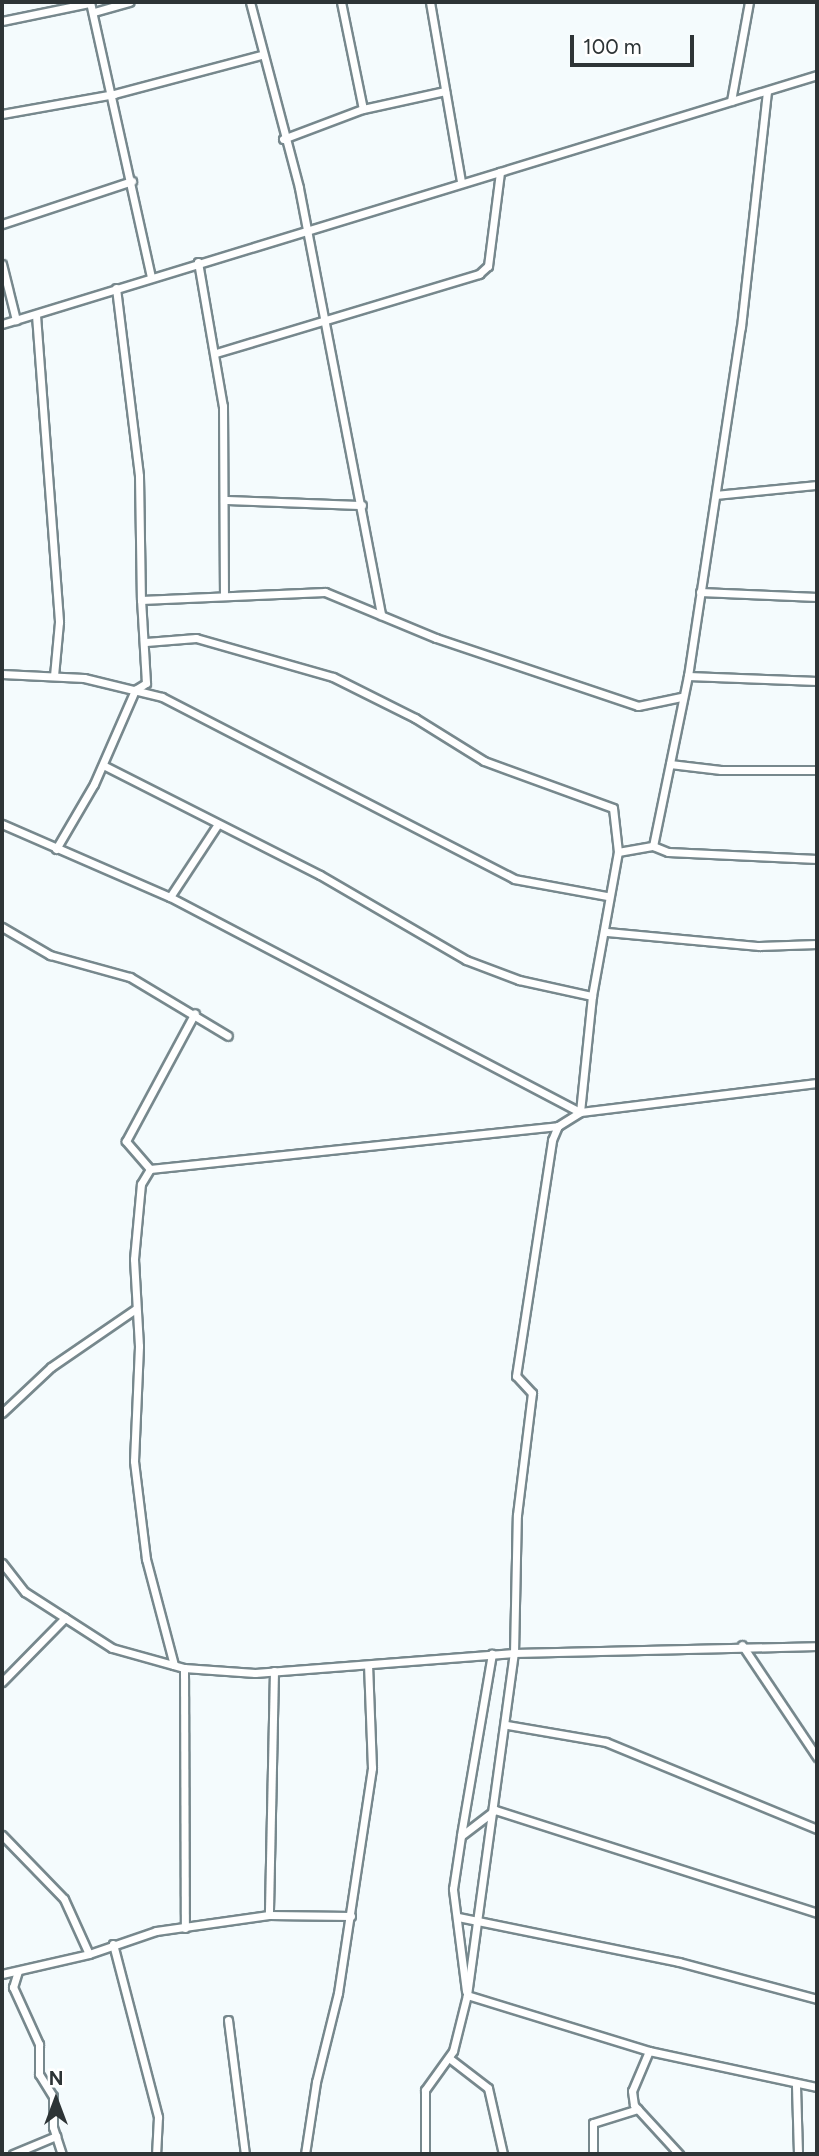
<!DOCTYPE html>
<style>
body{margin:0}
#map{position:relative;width:819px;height:2156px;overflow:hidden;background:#f4fbfd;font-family:Figtree,sans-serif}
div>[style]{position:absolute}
.roads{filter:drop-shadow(2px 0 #77888d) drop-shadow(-2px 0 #77888d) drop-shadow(0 2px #77888d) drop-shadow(0 -2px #77888d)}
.street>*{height:7px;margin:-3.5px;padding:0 3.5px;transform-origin:3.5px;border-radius:3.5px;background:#fff}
span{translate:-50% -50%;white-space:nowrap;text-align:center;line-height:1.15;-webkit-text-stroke:5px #fff;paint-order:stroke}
.frame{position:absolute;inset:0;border:4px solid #2d3436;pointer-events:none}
.north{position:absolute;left:21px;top:2065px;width:70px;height:70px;-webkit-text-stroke:5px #fff;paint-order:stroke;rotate:0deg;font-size:19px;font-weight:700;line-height:28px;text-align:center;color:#2d3436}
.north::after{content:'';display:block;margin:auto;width:24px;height:32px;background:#2d3436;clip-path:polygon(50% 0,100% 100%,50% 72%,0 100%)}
.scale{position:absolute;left:570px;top:35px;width:124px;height:32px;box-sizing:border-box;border:4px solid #2d3436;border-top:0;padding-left:9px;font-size:21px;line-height:24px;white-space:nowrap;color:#2d3436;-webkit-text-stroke:5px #fff;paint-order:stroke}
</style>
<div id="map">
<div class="roads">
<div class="street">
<div style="left:90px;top:2px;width:282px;rotate:77.5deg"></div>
<div style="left:250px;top:2px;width:192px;rotate:75.2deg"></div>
<div style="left:299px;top:188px;width:435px;rotate:79.1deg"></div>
<div style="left:341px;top:2px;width:109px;rotate:78.4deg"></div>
<div style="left:430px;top:2px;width:183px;rotate:80.2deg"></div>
<div style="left:94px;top:12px;width:37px;rotate:-16deg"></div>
<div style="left:2px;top:21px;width:90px;rotate:-11.6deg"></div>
<div style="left:731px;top:101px;width:101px;rotate:-79.7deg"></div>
<div style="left:2px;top:114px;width:114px;rotate:-10.1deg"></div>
<div style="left:114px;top:94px;width:152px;rotate:-14.9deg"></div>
<div style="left:283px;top:139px;width:85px;rotate:-20.6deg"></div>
<div style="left:363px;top:109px;width:84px;rotate:-12.4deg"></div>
<div style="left:2px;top:224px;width:137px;rotate:-18.3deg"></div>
<div style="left:198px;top:262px;width:146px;rotate:80.2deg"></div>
<div style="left:223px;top:406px;width:187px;rotate:89.7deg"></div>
<div style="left:2px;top:264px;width:58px;rotate:76deg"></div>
<div style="left:116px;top:288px;width:189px;rotate:83deg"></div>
<div style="left:139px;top:476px;width:124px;rotate:89.1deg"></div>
<div style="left:36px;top:315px;width:308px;rotate:85.7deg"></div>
<div style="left:59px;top:622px;width:54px;rotate:95.3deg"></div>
<div style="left:2px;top:324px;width:852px;rotate:-16.99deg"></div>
<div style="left:216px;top:353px;width:275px;rotate:-16.7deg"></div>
<div style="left:479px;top:274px;width:12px;rotate:-42deg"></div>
<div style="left:488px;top:266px;width:95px;rotate:-82.7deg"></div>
<div style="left:716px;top:495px;width:101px;rotate:-5.7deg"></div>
<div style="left:224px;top:500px;width:138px;rotate:2.1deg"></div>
<div style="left:700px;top:592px;width:117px;rotate:2.4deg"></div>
<div style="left:146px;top:642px;width:50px;rotate:-4.6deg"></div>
<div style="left:196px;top:638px;width:142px;rotate:15.9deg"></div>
<div style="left:333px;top:677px;width:92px;rotate:26.6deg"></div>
<div style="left:415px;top:718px;width:81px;rotate:31.9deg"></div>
<div style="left:484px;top:761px;width:137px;rotate:20deg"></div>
<div style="left:613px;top:808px;width:44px;rotate:83.5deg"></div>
<div style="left:2px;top:674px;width:82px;rotate:2.8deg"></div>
<div style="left:84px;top:678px;width:80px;rotate:13.7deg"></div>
<div style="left:162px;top:697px;width:396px;rotate:27.3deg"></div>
<div style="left:514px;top:879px;width:95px;rotate:10.4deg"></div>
<div style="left:688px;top:676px;width:129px;rotate:2.2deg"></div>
<div style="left:670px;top:764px;width:51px;rotate:6.7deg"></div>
<div style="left:721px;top:770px;width:96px"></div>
<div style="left:103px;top:765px;width:243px;rotate:26.9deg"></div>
<div style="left:320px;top:875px;width:169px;rotate:30.2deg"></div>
<div style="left:466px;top:960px;width:57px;rotate:20.7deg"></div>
<div style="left:519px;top:980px;width:75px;rotate:12.4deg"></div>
<div style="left:2px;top:824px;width:183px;rotate:23.5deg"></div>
<div style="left:170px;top:897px;width:463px;rotate:27.7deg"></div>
<div style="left:653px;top:846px;width:16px;rotate:22deg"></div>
<div style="left:668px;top:852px;width:149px;rotate:2.7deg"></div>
<div style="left:56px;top:849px;width:75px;rotate:-59.7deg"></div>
<div style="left:94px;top:784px;width:103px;rotate:-66.4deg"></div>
<div style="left:135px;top:690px;width:13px;rotate:-32deg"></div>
<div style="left:146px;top:683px;width:83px;rotate:-93.4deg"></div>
<div style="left:141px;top:600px;width:184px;rotate:-2.5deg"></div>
<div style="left:325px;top:592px;width:120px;rotate:22.5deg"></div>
<div style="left:436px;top:638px;width:213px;rotate:18.6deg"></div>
<div style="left:638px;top:706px;width:44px;rotate:-11.8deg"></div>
<div style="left:170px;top:897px;width:87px;rotate:-56.7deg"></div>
<div style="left:2px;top:927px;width:56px;rotate:30.3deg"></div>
<div style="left:50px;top:955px;width:83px;rotate:15.4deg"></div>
<div style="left:130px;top:977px;width:114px;rotate:31deg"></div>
<div style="left:607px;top:932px;width:153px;rotate:5.3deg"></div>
<div style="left:759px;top:946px;width:58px;rotate:-2deg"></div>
<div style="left:580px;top:1112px;width:117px;rotate:-84.1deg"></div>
<div style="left:592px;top:996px;width:146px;rotate:-79.8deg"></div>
<div style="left:618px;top:852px;width:36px;rotate:-10deg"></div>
<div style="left:653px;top:846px;width:174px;rotate:-78.4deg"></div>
<div style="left:688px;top:676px;width:353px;rotate:-81.4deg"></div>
<div style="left:741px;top:327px;width:237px;rotate:-83.7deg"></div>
<div style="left:150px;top:1169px;width:410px;rotate:-6deg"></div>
<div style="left:2px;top:1413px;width:67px;rotate:-43.2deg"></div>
<div style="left:51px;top:1367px;width:101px;rotate:-34.5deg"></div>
<div style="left:2px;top:1563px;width:37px;rotate:52deg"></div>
<div style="left:25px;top:1592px;width:103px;rotate:32.8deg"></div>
<div style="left:112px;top:1648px;width:75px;rotate:15.5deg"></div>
<div style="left:184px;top:1668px;width:71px;rotate:4deg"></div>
<div style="left:255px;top:1673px;width:260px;rotate:-4.4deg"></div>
<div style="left:514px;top:1653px;width:303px;rotate:-1.3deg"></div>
<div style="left:742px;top:1645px;width:135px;rotate:56.2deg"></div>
<div style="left:174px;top:1665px;width:110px;rotate:-104.8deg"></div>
<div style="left:146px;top:1559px;width:99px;rotate:-97deg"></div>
<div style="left:134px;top:1461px;width:115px;rotate:-87.5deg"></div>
<div style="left:139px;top:1346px;width:87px;rotate:-93.3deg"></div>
<div style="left:134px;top:1259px;width:75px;rotate:-84.7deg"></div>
<div style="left:141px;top:1184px;width:17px;rotate:-59deg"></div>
<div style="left:150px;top:1169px;width:37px;rotate:-131deg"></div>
<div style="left:126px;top:1141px;width:145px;rotate:-61.7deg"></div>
<div style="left:184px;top:1668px;width:260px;rotate:89.8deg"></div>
<div style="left:274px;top:1671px;width:244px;rotate:91.2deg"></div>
<div style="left:269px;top:1915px;width:82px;rotate:0.7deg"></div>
<div style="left:2px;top:1682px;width:90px;rotate:-45.5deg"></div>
<div style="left:507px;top:1725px;width:100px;rotate:9.7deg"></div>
<div style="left:606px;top:1742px;width:228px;rotate:22.4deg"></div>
<div style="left:2px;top:1835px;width:89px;rotate:45.9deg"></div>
<div style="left:64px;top:1899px;width:60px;rotate:65.6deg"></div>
<div style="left:461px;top:1835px;width:184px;rotate:-80.3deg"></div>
<div style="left:458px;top:1917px;width:226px;rotate:11.5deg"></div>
<div style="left:679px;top:1962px;width:143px;rotate:15deg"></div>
<div style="left:113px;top:1944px;width:179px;rotate:75.4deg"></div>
<div style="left:158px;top:2117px;width:37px;rotate:93deg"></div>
<div style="left:18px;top:1971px;width:17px;rotate:107deg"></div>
<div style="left:13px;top:1987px;width:63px;rotate:65.5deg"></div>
<div style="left:39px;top:2044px;width:30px;rotate:90deg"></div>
<div style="left:39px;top:2074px;width:26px;rotate:58deg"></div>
<div style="left:53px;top:2096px;width:31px;rotate:90deg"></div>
<div style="left:53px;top:2127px;width:28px;rotate:72deg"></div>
<div style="left:2px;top:1974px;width:89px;rotate:-12.9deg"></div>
<div style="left:89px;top:1954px;width:71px;rotate:-18.9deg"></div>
<div style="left:156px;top:1931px;width:114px;rotate:-8.1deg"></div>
<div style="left:466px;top:1991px;width:103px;rotate:-97.3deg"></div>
<div style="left:453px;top:1889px;width:54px;rotate:-81.4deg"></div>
<div style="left:461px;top:1836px;width:43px;rotate:-37.4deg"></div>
<div style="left:495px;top:1810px;width:338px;rotate:17.7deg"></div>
<div style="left:467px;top:1995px;width:345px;rotate:-82.2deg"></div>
<div style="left:514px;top:1653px;width:138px;rotate:-88.8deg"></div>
<div style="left:517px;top:1515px;width:123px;rotate:-83deg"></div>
<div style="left:532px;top:1393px;width:23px;rotate:-133deg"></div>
<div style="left:516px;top:1376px;width:239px;rotate:-81.3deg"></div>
<div style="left:552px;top:1140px;width:15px;rotate:-67deg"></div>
<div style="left:558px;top:1126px;width:26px;rotate:-32deg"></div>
<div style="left:580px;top:1112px;width:239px;rotate:-7deg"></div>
<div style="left:228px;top:2020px;width:135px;rotate:82.8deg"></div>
<div style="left:649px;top:2051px;width:43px;rotate:113deg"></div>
<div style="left:632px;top:2091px;width:14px;rotate:82deg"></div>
<div style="left:634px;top:2105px;width:67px;rotate:47.4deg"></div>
<div style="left:449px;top:2058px;width:49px;rotate:37.6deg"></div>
<div style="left:488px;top:2088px;width:68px;rotate:77.2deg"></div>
<div style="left:796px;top:2086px;width:68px;rotate:88.3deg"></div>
<div style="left:13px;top:2154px;width:47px;rotate:-22.7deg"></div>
<div style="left:305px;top:2154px;width:73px;rotate:-81.3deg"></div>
<div style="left:316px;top:2082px;width:92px;rotate:-76.1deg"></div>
<div style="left:338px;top:1993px;width:228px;rotate:-81.4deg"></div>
<div style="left:372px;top:1768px;width:102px;rotate:-92.2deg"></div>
<div style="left:425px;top:2154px;width:64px;rotate:-90deg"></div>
<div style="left:425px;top:2090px;width:48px;rotate:-54.3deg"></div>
<div style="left:453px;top:2051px;width:58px;rotate:-76deg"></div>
<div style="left:467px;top:1995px;width:190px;rotate:17.1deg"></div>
<div style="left:649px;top:2051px;width:172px;rotate:12.1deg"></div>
<div style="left:593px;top:2154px;width:31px;rotate:-90deg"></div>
<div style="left:593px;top:2123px;width:47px;rotate:-17.3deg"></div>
</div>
</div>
<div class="frame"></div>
<div class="north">N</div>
<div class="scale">100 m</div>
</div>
